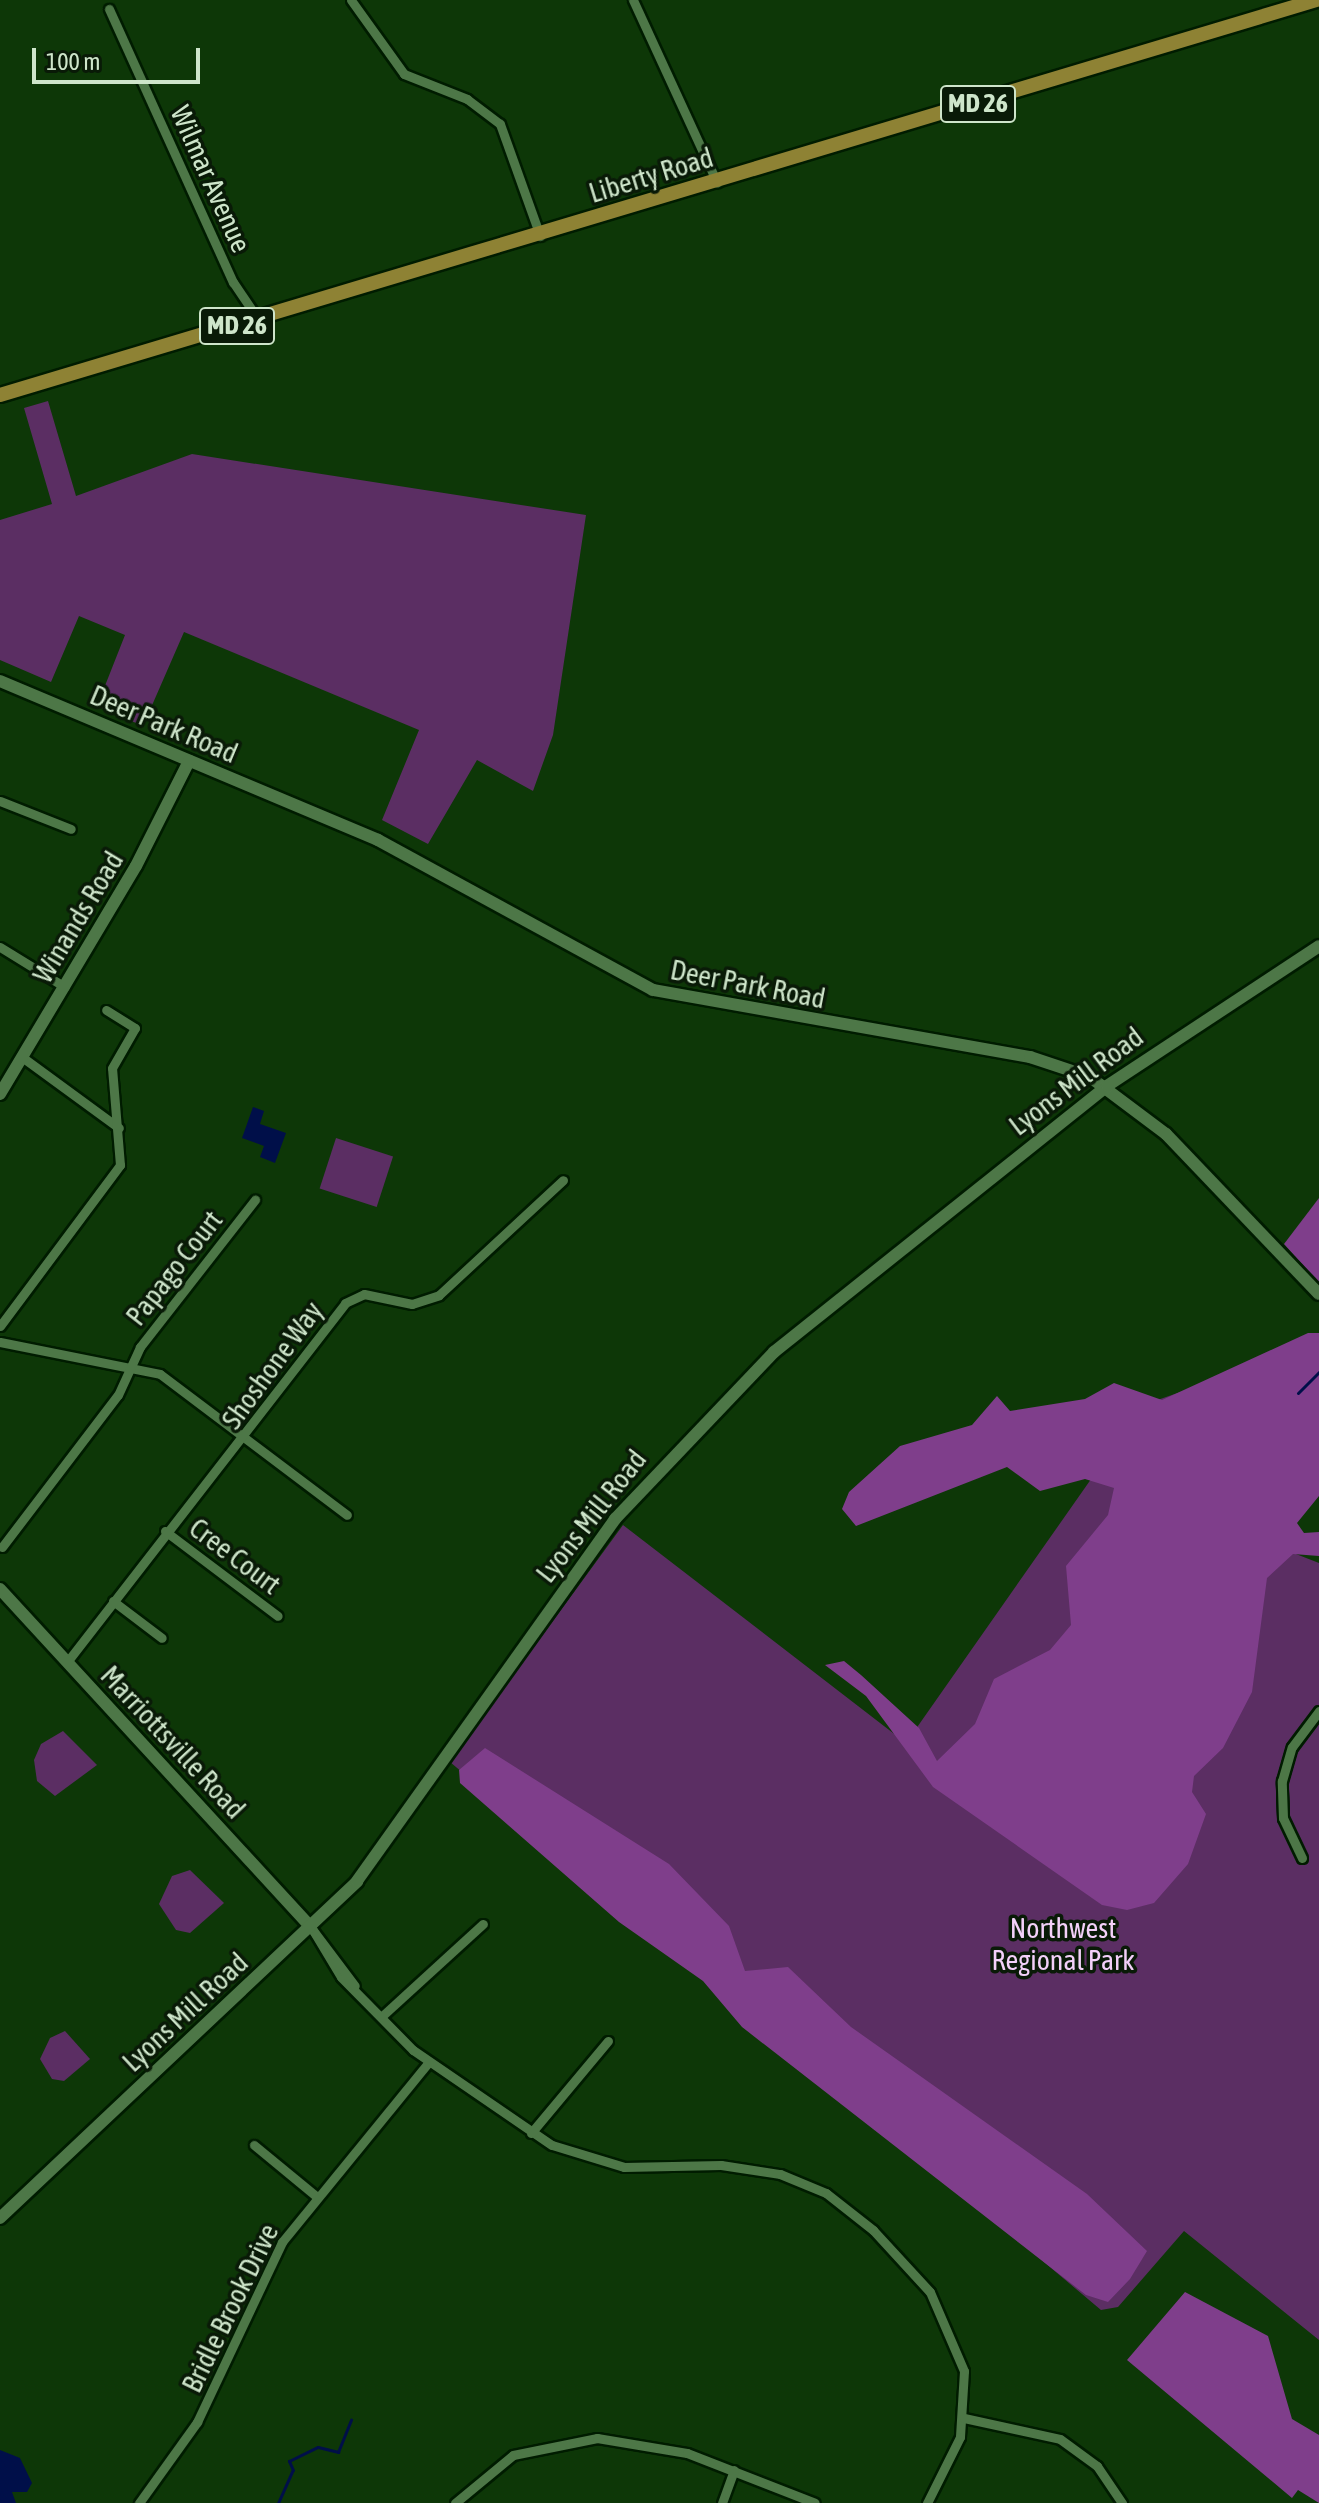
<!DOCTYPE html>
<style>
body{margin:0}
#map{position:relative;width:1319px;height:2503px;overflow:hidden;background:#0d3707;font-family:"Asap Condensed",sans-serif}
div>[style]{position:absolute}
.green>*{inset:0;background:#5b2e63;transform-origin:0 0}
.forest>*{inset:0;background:#7f3e8b}
.water>*{inset:0;background:#000f49}
.stream>*{height:3px;margin:-1.5px;padding:0 1.5px;transform-origin:1.5px;border-radius:1.5px;background:#000f49}
.roads{filter:drop-shadow(2px 0 #001c00) drop-shadow(-2px 0 #001c00) drop-shadow(0 2px #001c00) drop-shadow(0 -2px #001c00)}
.street>*{height:9px;margin:-4.5px;padding:0 4.5px;transform-origin:4.5px;border-radius:4.5px;background:#4d7747}
.secondary>*{height:12px;margin:-6px;padding:0 6px;transform-origin:6px;border-radius:6px;background:#4d7747}
.primary>*{height:14px;margin:-7px;padding:0 7px;transform-origin:7px;border-radius:7px;background:#8e8234}
span{translate:-50% -50%;white-space:nowrap;text-align:center;line-height:1.15;-webkit-text-stroke:7px #091a07;paint-order:stroke}
.shield-label span{padding:2px 6px;background:#091a07;border:2px solid;border-radius:6px;-webkit-text-stroke-width:0}
.shield-label{font-size:26px;color:#cee5ca;font-weight:700}
.street-label{font-size:28px;color:#cee5ca}
.park-label{font-size:28px;color:#f3d0f9}
.scale{position:absolute;left:32px;top:48px;width:168px;height:36px;box-sizing:border-box;border:4px solid #cee5ca;border-top:0;padding-left:10px;font-size:24px;line-height:28px;white-space:nowrap;color:#cee5ca;-webkit-text-stroke:6px #091a07;paint-order:stroke}
</style>
<div id="map">
<div class="green">
<div style="clip-path:polygon(48px 401px,76px 496px,192px 454px,586px 515px,553px 735px,533px 791px,477px 760px,428px 844px,382px 820px,419px 730px,184px 632px,143px 726px,97px 706px,125px 635px,79px 616px,51px 682px,0 660px,0 520px,52px 504px,24px 408px)"></div>
<div style="left:336px;top:1138px;width:60px;height:53px;rotate:18deg"></div>
<div style="clip-path:polygon(1319px 1344px,1278px 1547px,1319px 1563px,1319px 2340px,1184px 2231px,1118px 2307px,1101px 2310px,450px 1762px,623px 1525px,906px 1743px,1143px 1405px)"></div>
<div style="clip-path:polygon(63px 1731px,97px 1765px,55px 1796px,37px 1781px,34px 1760px,41px 1744px)"></div>
<div style="clip-path:polygon(190px 1870px,224px 1903px,190px 1933px,176px 1930px,159px 1904px,172px 1876px)"></div>
<div style="clip-path:polygon(65px 2031px,90px 2059px,64px 2081px,52px 2079px,40px 2059px,50px 2038px)"></div>
</div>
<div class="forest">
<div style="clip-path:polygon(1319px 1198px,1319px 1283px,1284px 1244px)"></div>
<div style="clip-path:polygon(1308px 1333px,1319px 1333px,1319px 1496px,1297px 1523px,1304px 1533px,1319px 1532px,1319px 1556px,1293px 1554px,1267px 1578px,1252px 1692px,1223px 1748px,1194px 1776px,1192px 1792px,1206px 1814px,1188px 1864px,1154px 1903px,1127px 1910px,1102px 1905px,933px 1787px,866px 1696px,825px 1665px,844px 1661px,861px 1675px,919px 1728px,937px 1761px,975px 1724px,994px 1679px,1050px 1650px,1071px 1625px,1066px 1566px,1108px 1515px,1114px 1488px,1085px 1479px,1040px 1491px,1007px 1467px,856px 1526px,842px 1509px,849px 1492px,900px 1446px,972px 1425px,997px 1396px,1010px 1411px,1085px 1399px,1114px 1383px,1162px 1400px)"></div>
<div style="clip-path:polygon(485px 1748px,669px 1864px,729px 1926px,745px 1971px,788px 1967px,851px 2027px,1087px 2194px,1147px 2251px,1130px 2279px,1108px 2302px,1086px 2295px,742px 2027px,703px 1981px,619px 1922px,460px 1783px,459px 1770px)"></div>
<div style="clip-path:polygon(1185px 2292px,1268px 2336px,1292px 2419px,1319px 2435px,1319px 2503px,1298px 2490px,1292px 2498px,1127px 2360px)"></div>
</div>
<div class="water">
<div style="clip-path:polygon(253px 1107px,264px 1111px,260px 1124px,286px 1133px,275px 1163px,260px 1157px,264px 1146px,242px 1138px)"></div>
<div style="clip-path:polygon(0 2450px,20px 2458px,32px 2483px,27px 2492px,12px 2492px,16px 2503px,0 2503px)"></div>
</div>
<div class="stream">
<div style="left:1298px;top:1393px;width:30px;rotate:-45deg"></div>
<div style="left:278px;top:2503px;width:36px;rotate:-66deg"></div>
<div style="left:293px;top:2470px;width:10px;rotate:-114deg"></div>
<div style="left:289px;top:2461px;width:32px;rotate:-26deg"></div>
<div style="left:318px;top:2447px;width:21px;rotate:14deg"></div>
<div style="left:338px;top:2452px;width:35px;rotate:-68deg"></div>
</div>
<div class="roads">
<div class="street">
<div style="left:351px;top:0;width:91px;rotate:54.4deg"></div>
<div style="left:404px;top:74px;width:68px;rotate:21.6deg"></div>
<div style="left:467px;top:99px;width:41px;rotate:37.1deg"></div>
<div style="left:500px;top:124px;width:119px;rotate:70.3deg"></div>
<div style="left:633px;top:0;width:201px;rotate:65.3deg"></div>
<div style="left:109px;top:9px;width:300px;rotate:65.6deg"></div>
<div style="left:233px;top:282px;width:45px;rotate:56deg"></div>
<div style="left:0;top:801px;width:76px;rotate:21.5deg"></div>
<div style="left:0;top:947px;width:76px;rotate:31.6deg"></div>
<div style="left:22px;top:1057px;width:120px;rotate:36.2deg"></div>
<div style="left:0;top:1326px;width:201px;rotate:-53.3deg"></div>
<div style="left:120px;top:1165px;width:97px;rotate:-94.7deg"></div>
<div style="left:112px;top:1068px;width:46px;rotate:-60.1deg"></div>
<div style="left:135px;top:1028px;width:34px;rotate:-148deg"></div>
<div style="left:0;top:1342px;width:163px;rotate:11.3deg"></div>
<div style="left:160px;top:1374px;width:234px;rotate:37deg"></div>
<div style="left:165px;top:1531px;width:141px;rotate:37deg"></div>
<div style="left:2px;top:1547px;width:191px;rotate:-52.7deg"></div>
<div style="left:118px;top:1395px;width:53px;rotate:-65.4deg"></div>
<div style="left:140px;top:1347px;width:187px;rotate:-52deg"></div>
<div style="left:113px;top:1601px;width:61px;rotate:37.1deg"></div>
<div style="left:67px;top:1662px;width:454px;rotate:-52.2deg"></div>
<div style="left:345px;top:1303px;width:21px;rotate:-25deg"></div>
<div style="left:364px;top:1294px;width:49px;rotate:11.8deg"></div>
<div style="left:412px;top:1304px;width:28px;rotate:-18deg"></div>
<div style="left:439px;top:1295px;width:169px;rotate:-42.8deg"></div>
<div style="left:1302px;top:1858px;width:44px;rotate:-115.4deg"></div>
<div style="left:1283px;top:1818px;width:37px;rotate:-92deg"></div>
<div style="left:1282px;top:1781px;width:35px;rotate:-74deg"></div>
<div style="left:1292px;top:1747px;width:45px;rotate:-53.1deg"></div>
<div style="left:311px;top:1927px;width:58px;rotate:59deg"></div>
<div style="left:341px;top:1977px;width:103px;rotate:45.4deg"></div>
<div style="left:413px;top:2050px;width:168px;rotate:34.4deg"></div>
<div style="left:552px;top:2145px;width:75px;rotate:17deg"></div>
<div style="left:624px;top:2167px;width:97px;rotate:-1.2deg"></div>
<div style="left:721px;top:2165px;width:60px;rotate:8.7deg"></div>
<div style="left:780px;top:2174px;width:50px;rotate:22.4deg"></div>
<div style="left:826px;top:2193px;width:60px;rotate:38.2deg"></div>
<div style="left:873px;top:2230px;width:84px;rotate:47.4deg"></div>
<div style="left:930px;top:2292px;width:86px;rotate:66.7deg"></div>
<div style="left:964px;top:2371px;width:66px;rotate:93.5deg"></div>
<div style="left:960px;top:2437px;width:74px;rotate:116.6deg"></div>
<div style="left:312px;top:1929px;width:71px;rotate:53deg"></div>
<div style="left:381px;top:2017px;width:138px;rotate:-42.4deg"></div>
<div style="left:531px;top:2133px;width:120px;rotate:-50.1deg"></div>
<div style="left:254px;top:2145px;width:82px;rotate:39.5deg"></div>
<div style="left:964px;top:2418px;width:98px;rotate:12.3deg"></div>
<div style="left:1060px;top:2439px;width:46px;rotate:36.1deg"></div>
<div style="left:1097px;top:2466px;width:45px;rotate:56deg"></div>
<div style="left:139px;top:2503px;width:100px;rotate:-54.4deg"></div>
<div style="left:197px;top:2422px;width:199px;rotate:-64.7deg"></div>
<div style="left:282px;top:2242px;width:231px;rotate:-50.8deg"></div>
<div style="left:455px;top:2503px;width:75px;rotate:-39.6deg"></div>
<div style="left:513px;top:2455px;width:86px;rotate:-11.4deg"></div>
<div style="left:597px;top:2438px;width:91px;rotate:9.5deg"></div>
<div style="left:687px;top:2453px;width:137px;rotate:21.3deg"></div>
<div style="left:722px;top:2503px;width:35px;rotate:-70deg"></div>
</div>
<div class="secondary">
<div style="left:0;top:681px;width:410px;rotate:22.8deg"></div>
<div style="left:378px;top:840px;width:313px;rotate:28.6deg"></div>
<div style="left:653px;top:990px;width:383px;rotate:10.1deg"></div>
<div style="left:1030px;top:1057px;width:63px;rotate:18.4deg"></div>
<div style="left:1090px;top:1077px;width:95px;rotate:36.9deg"></div>
<div style="left:1166px;top:1134px;width:221px;rotate:46.3deg"></div>
<div style="left:0;top:1094px;width:265px;rotate:-59.2deg"></div>
<div style="left:136px;top:866px;width:118px;rotate:-63.2deg"></div>
<div style="left:0;top:1589px;width:459px;rotate:47.4deg"></div>
<div style="left:0;top:2218px;width:491px;rotate:-43.3deg"></div>
<div style="left:357px;top:1881px;width:445px;rotate:-54.5deg"></div>
<div style="left:615px;top:1519px;width:231px;rotate:-46.4deg"></div>
<div style="left:774px;top:1352px;width:426px;rotate:-38.6deg"></div>
<div style="left:1107px;top:1086px;width:254px;rotate:-33.4deg"></div>
</div>
<div class="primary">
<div style="left:0;top:395px;width:1375px;rotate:-16.7deg"></div>
</div>
</div>
<div class="shield-label">
<span style="left:978px;top:104px">MD 26</span>
<span style="left:237px;top:326px">MD 26</span>
</div>
<div class="street-label">
<span style="left:651px;top:175px;rotate:-17deg">Liberty Road</span>
<span style="left:211px;top:179px;rotate:66deg">Wilmar Avenue</span>
<span style="left:164px;top:724px;rotate:23deg">Deer Park Road</span>
<span style="left:78px;top:917px;rotate:-59deg">Winands Road</span>
<span style="left:748px;top:984px;rotate:11deg">Deer Park Road</span>
<span style="left:1076px;top:1081px;rotate:-37deg">Lyons Mill Road</span>
<span style="left:174px;top:1268px;rotate:-52deg">Papago Court</span>
<span style="left:272px;top:1365px;rotate:-54deg">Shoshone Way</span>
<span style="left:591px;top:1516px;rotate:-52deg">Lyons Mill Road</span>
<span style="left:235px;top:1556px;rotate:37deg">Cree Court</span>
<span style="left:173px;top:1742px;rotate:47deg">Marriottsville Road</span>
<span style="left:185px;top:2012px;rotate:-43deg">Lyons Mill Road</span>
<span style="left:230px;top:2308px;rotate:-64deg">Bridle Brook Drive</span>
</div>
<div class="park-label">
<span style="left:1063px;top:1944px">Northwest<br>Regional Park</span>
</div>
<div class="scale">100 m</div>
</div>
